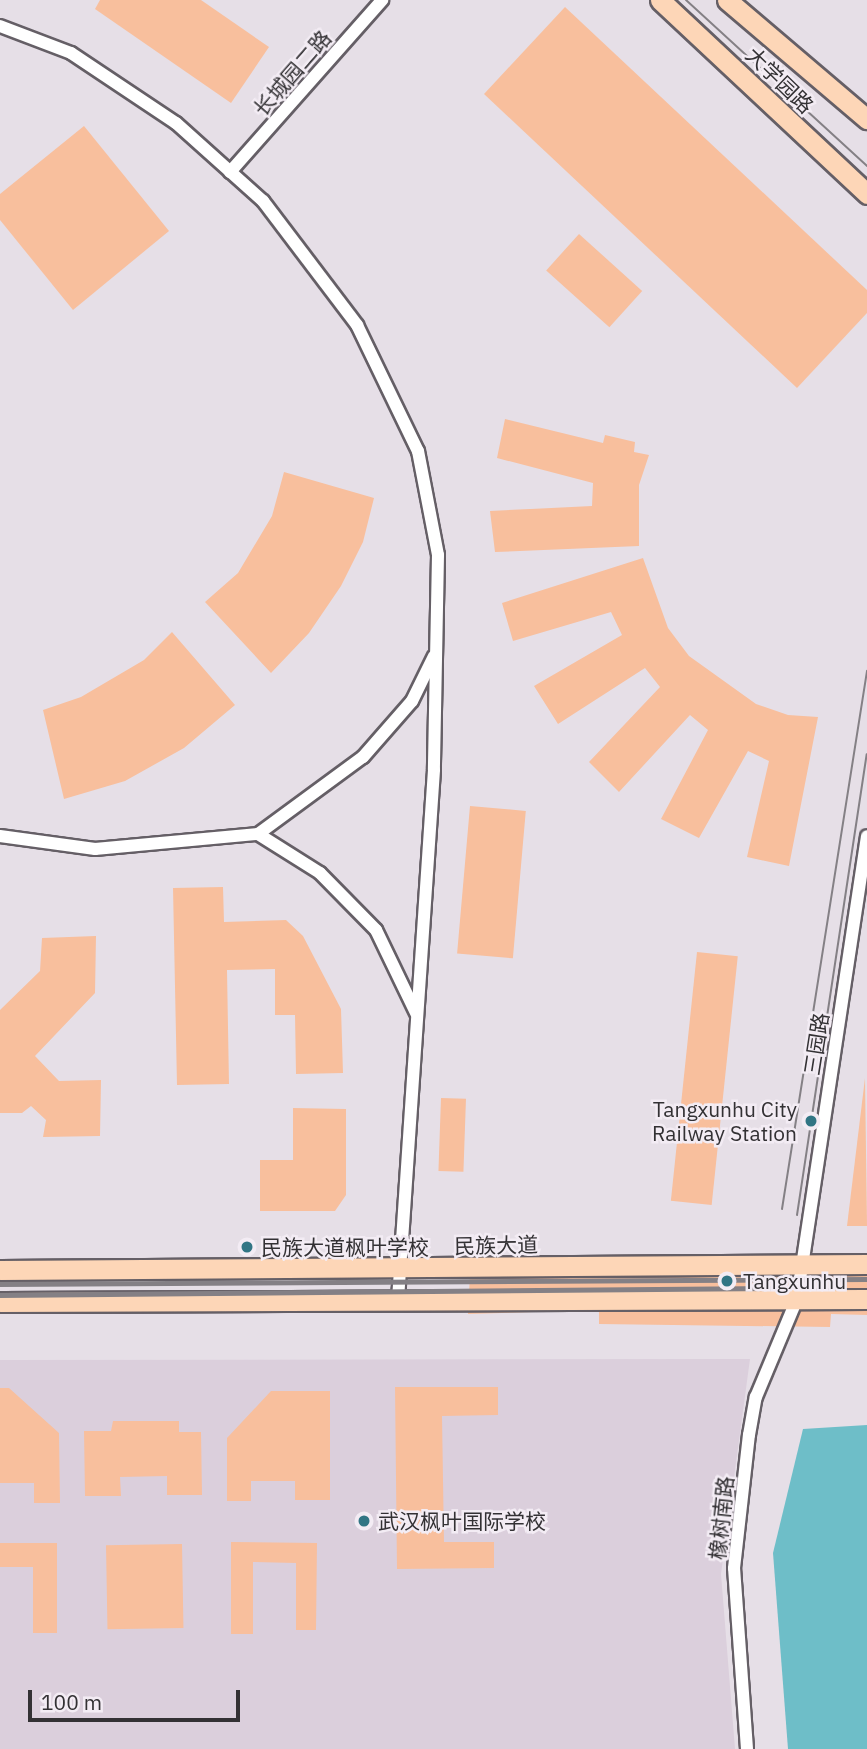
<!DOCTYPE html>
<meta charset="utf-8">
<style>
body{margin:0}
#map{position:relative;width:867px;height:1749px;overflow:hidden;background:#e6dfe7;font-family:"IBM Plex Sans","Noto Sans SC",sans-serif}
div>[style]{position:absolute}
.built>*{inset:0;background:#dbcfdc}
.water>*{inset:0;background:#6ebec8}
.building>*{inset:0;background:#f8bf9d;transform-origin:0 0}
.roads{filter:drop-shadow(2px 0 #655f66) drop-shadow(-2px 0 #655f66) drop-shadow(0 2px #655f66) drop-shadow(0 -2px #655f66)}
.street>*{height:12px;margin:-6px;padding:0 6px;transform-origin:6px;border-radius:6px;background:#fff}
.primary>*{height:19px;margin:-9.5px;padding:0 9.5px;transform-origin:9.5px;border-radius:9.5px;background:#fdd6b7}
.tram>*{height:2px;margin:-1px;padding:0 1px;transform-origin:1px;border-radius:1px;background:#848085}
.rail>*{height:4.5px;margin:-2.25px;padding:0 2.25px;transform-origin:2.25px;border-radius:2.25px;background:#848085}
.dots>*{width:19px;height:19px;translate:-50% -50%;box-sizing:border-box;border:4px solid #f3ecf4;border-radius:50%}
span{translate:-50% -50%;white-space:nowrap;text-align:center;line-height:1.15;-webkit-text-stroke:5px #f3ecf4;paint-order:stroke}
.street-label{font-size:21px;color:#333134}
.poi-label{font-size:21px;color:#333134}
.right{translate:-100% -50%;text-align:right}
.left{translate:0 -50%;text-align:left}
.scale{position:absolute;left:28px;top:1690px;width:212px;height:32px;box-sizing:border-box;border:4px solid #333134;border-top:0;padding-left:9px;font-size:21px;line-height:24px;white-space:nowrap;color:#333134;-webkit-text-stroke:5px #f3ecf4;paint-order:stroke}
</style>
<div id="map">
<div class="built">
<div style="clip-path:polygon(750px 1359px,721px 1574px,735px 1749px,0 1749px,0 1360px)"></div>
</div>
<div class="water">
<div style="clip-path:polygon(867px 1425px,867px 1749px,788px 1749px,773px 1553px,803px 1429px)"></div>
</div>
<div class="building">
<div style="clip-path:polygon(100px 0,201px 0,269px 47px,231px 103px,95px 9px)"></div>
<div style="clip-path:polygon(565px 7px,867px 290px,867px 313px,797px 388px,484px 94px)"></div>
<div style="clip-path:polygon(84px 126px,169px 231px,73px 310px,0 220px,0 194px)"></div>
<div style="left:579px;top:234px;width:85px;height:49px;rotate:42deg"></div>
<div style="clip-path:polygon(505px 419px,603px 443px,605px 435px,635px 442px,634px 452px,649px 455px,639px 485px,639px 546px,495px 552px,490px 511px,592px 506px,593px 483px,497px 458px)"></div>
<div style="clip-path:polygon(284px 472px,374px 498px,363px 542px,341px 586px,309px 633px,271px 673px,205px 602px,238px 573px,272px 516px)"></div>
<div style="clip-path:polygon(643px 558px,668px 628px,689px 656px,756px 704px,788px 715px,818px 717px,789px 866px,747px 857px,769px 761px,748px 751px,699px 838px,661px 819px,708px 730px,690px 715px,619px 792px,589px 762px,660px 687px,645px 668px,558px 724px,534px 686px,622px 635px,611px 612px,513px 641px,502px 603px)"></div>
<div style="clip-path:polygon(172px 632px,235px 705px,184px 748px,125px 781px,64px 799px,43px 710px,81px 697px,144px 660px)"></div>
<div style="left:470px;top:806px;width:56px;height:148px;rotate:5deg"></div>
<div style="clip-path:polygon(223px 887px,224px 922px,286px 920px,303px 936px,341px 1009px,343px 1073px,296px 1074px,295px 1015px,275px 1015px,275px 969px,227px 970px,229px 1084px,177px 1085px,173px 888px)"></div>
<div style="clip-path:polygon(96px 936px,95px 993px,35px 1056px,59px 1081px,101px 1080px,100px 1136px,43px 1137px,46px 1120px,31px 1106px,22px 1113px,0 1113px,0 1010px,40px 971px,42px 938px)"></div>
<div style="left:697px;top:952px;width:41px;height:250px;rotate:6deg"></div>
<div style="clip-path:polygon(865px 1078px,867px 1226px,847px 1226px)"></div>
<div style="left:441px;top:1098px;width:25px;height:73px;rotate:2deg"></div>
<div style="clip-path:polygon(293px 1108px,346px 1109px,346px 1195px,335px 1211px,260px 1211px,260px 1160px,293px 1160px)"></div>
<div style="clip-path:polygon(830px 1254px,830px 1266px,867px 1267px,867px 1315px,831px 1314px,830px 1327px,599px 1324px,599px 1310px,468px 1314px,470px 1274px,598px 1271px,600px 1255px)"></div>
<div style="clip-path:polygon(395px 1387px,498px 1387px,498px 1415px,442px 1416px,444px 1542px,494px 1542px,494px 1568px,397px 1569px)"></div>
<div style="clip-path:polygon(0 1388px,9px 1388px,59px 1433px,60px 1503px,34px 1503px,34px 1483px,0 1483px)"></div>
<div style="clip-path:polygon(271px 1391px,330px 1391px,330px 1500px,295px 1500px,295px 1481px,251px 1481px,251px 1501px,227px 1501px,227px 1438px)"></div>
<div style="clip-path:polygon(113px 1421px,179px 1421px,179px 1432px,201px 1432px,202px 1495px,167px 1495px,167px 1476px,120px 1477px,121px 1496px,85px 1496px,84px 1431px,111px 1431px)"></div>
<div style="clip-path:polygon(231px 1542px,317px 1543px,316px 1630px,296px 1630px,296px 1563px,253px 1562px,253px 1634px,231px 1634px)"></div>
<div style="clip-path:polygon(0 1543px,57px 1543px,57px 1633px,33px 1633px,33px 1567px,0 1567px)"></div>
<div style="left:182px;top:1544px;width:84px;height:76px;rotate:89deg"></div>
</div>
<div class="roads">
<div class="street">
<div style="left:0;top:26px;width:76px;rotate:20.8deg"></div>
<div style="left:71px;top:53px;width:126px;rotate:33.7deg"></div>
<div style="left:176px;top:123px;width:117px;rotate:41.9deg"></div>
<div style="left:263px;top:201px;width:156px;rotate:52.8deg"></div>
<div style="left:357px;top:325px;width:140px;rotate:64.2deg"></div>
<div style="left:418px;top:451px;width:106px;rotate:79.1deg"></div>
<div style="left:438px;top:555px;width:215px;rotate:91.1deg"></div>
<div style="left:434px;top:770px;width:531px;rotate:93.89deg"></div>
<div style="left:230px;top:172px;width:230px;rotate:-48.5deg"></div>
<div style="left:0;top:836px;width:96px;rotate:7.8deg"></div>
<div style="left:95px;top:849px;width:164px;rotate:-5.3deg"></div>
<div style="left:416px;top:1013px;width:92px;rotate:-115.7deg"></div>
<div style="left:376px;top:930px;width:80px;rotate:-134.5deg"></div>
<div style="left:320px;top:873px;width:73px;rotate:-147.8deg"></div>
<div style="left:258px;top:834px;width:130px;rotate:-36.3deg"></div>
<div style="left:363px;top:757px;width:74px;rotate:-48.8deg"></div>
<div style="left:412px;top:701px;width:50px;rotate:-63.9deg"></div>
<div style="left:747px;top:1749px;width:181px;rotate:-94.1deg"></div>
<div style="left:734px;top:1568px;width:134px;rotate:-83.6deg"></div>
<div style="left:749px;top:1435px;width:39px;rotate:-80deg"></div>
<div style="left:756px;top:1397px;width:106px;rotate:-67.3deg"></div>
<div style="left:797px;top:1299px;width:468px;rotate:-81.4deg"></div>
</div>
<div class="primary">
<div style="left:660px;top:0;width:284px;rotate:43.1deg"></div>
<div style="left:727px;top:0;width:184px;rotate:40.4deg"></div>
<div style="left:0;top:1270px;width:867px;rotate:-0.4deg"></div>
<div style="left:0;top:1302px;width:867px;rotate:-0.2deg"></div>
</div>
</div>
<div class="tram">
<div style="left:686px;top:0;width:246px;rotate:42.5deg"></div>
<div style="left:782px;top:1209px;width:545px;rotate:-81.02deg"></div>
<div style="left:797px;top:1215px;width:466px;rotate:-81.4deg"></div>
</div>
<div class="rail">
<div style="left:0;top:1284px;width:867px;rotate:-0.33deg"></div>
<div style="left:0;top:1295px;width:773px;rotate:-0.52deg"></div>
</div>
<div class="dots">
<div style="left:811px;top:1121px;background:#317584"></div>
<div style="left:247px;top:1247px;background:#317584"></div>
<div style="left:727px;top:1281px;background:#317584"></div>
<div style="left:364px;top:1521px;background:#317584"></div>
</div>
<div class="street-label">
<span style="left:292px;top:73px;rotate:-49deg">长城园二路</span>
<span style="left:780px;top:80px;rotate:44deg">大学园路</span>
<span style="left:816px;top:1044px;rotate:-81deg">三园路</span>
<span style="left:496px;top:1245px;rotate:-1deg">民族大道</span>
<span style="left:721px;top:1518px;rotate:-84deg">橡树南路</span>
</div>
<div class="poi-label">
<span class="right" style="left:797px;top:1121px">Tangxunhu City<br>Railway Station</span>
<span class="left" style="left:261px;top:1247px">民族大道枫叶学校</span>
<span class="left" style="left:743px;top:1281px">Tangxunhu</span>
<span class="left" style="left:378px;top:1521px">武汉枫叶国际学校</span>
</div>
<div class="scale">100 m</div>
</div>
